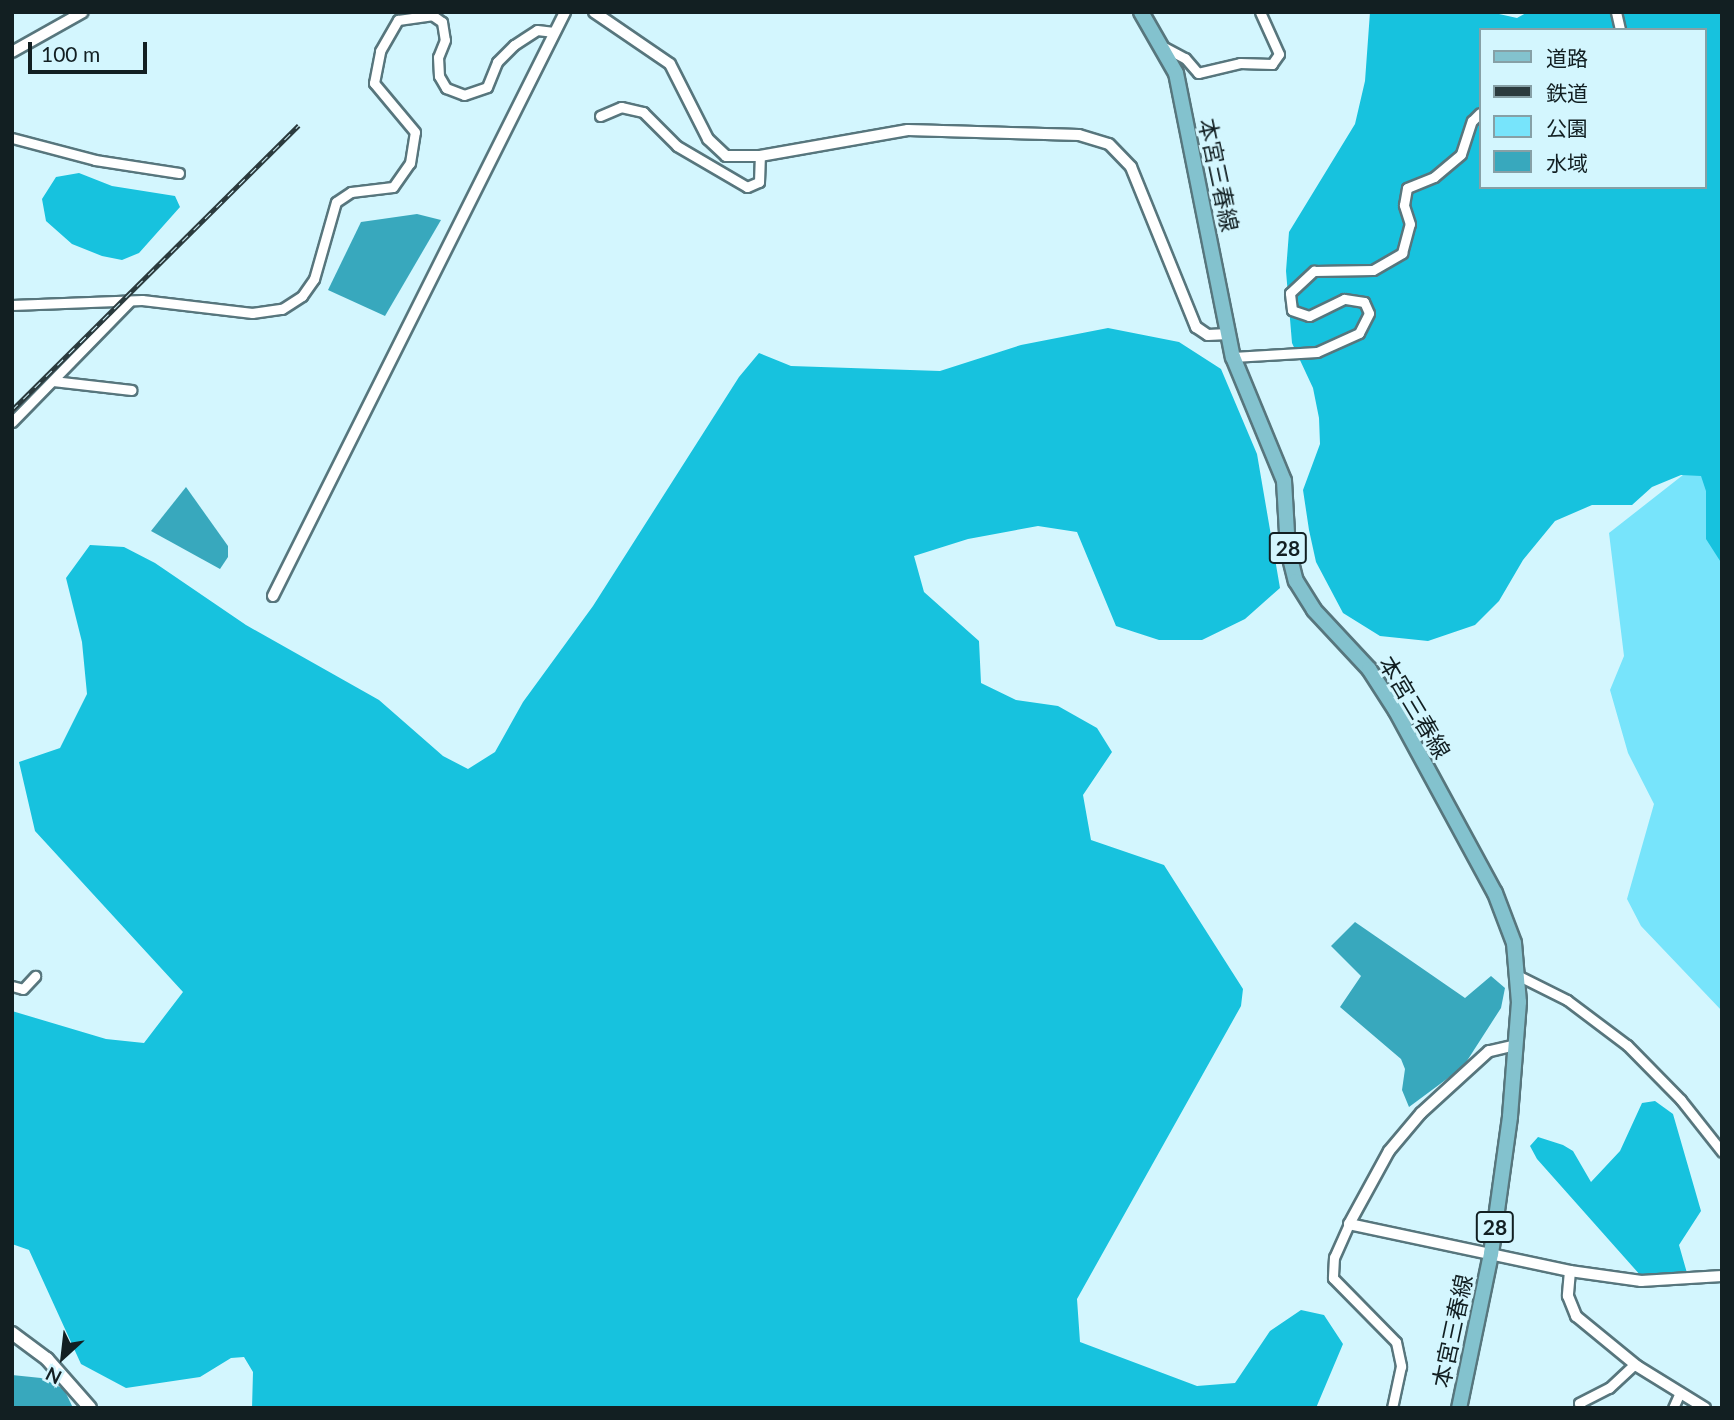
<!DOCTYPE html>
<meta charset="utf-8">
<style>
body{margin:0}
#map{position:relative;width:1734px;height:1420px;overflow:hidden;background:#d3f6fe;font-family:Lato,"Noto Sans JP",sans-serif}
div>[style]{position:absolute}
.green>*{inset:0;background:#77e4fb}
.forest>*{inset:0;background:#17c2de}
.water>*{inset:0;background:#38a8bd}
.roads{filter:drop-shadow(2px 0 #57767d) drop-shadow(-2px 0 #57767d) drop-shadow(0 2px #57767d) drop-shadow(0 -2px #57767d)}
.minor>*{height:9px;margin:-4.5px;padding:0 4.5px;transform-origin:4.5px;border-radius:4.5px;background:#fff}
.tertiary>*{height:10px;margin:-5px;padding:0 5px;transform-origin:5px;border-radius:5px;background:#fff}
.secondary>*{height:12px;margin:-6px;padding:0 6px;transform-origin:6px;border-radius:6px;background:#fff}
.primary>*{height:14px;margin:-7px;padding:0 7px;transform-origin:7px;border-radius:7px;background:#83c2ce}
.rail>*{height:5px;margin-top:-2.5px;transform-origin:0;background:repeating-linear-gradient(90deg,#d3f6fe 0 8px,#2b3b3e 0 16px);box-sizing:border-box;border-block:2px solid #2b3b3e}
span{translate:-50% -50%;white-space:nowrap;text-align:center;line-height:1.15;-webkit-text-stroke:6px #d3f6fe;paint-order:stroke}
.shield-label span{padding:2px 5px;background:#d3f6fe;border:2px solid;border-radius:5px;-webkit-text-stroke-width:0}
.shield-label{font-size:21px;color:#121f22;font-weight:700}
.street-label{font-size:23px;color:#121f22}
.frame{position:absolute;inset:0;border:14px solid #121f22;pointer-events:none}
.legend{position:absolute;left:1479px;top:28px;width:228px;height:161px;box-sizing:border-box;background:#d3f6fe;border:2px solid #86a0a6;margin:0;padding:9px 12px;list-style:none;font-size:21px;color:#121f22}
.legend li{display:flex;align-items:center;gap:14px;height:35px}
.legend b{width:35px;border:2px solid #86a0a6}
.north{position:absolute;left:28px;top:1322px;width:70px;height:70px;-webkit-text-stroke:5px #d3f6fe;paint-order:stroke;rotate:207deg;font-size:19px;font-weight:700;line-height:28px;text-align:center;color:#121f22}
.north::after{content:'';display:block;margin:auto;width:24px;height:32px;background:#121f22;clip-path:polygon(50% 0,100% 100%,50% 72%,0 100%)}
.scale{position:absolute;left:28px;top:42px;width:119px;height:32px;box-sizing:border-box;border:4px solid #121f22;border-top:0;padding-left:9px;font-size:21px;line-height:24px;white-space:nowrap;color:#121f22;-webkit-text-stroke:5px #d3f6fe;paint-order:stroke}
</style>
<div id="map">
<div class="green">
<div style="clip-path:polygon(1697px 464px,1722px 516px,1722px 1011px,1641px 926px,1627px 899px,1654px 804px,1628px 753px,1610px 690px,1624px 656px,1609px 533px)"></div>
</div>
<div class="forest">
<div style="clip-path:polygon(evenodd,1370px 12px,1490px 12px,1517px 18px,1528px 12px,1722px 12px,1722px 564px,1706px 539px,1706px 491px,1701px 476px,1681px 475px,1652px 487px,1632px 505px,1592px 505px,1555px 521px,1523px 560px,1499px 601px,1475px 625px,1428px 641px,1380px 636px,1343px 613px,1316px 562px,1309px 530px,1303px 490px,1320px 444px,1319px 418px,1313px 388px,1292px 343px,1286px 271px,1289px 232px,1355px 124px,1365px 81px,1370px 12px,1480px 30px,1704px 30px,1704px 187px,1480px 187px,1480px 30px)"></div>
<div style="clip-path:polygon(79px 173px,112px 186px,175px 196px,180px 207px,139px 253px,122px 260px,102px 256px,72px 244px,46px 221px,42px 199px,56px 177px)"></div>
<div style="clip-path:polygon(1108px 328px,1179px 342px,1221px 369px,1257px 454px,1280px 588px,1245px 619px,1202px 640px,1159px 640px,1116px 626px,1077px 532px,1038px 526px,968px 539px,914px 556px,924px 592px,979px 641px,981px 683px,1016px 700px,1058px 706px,1097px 728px,1112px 752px,1083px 795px,1091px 840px,1164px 865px,1243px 989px,1241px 1006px,1077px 1299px,1080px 1342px,1197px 1386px,1235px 1383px,1270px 1331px,1301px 1310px,1324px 1315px,1343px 1344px,1316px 1408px,252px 1408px,253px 1372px,244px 1357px,231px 1358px,200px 1377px,126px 1388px,81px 1364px,29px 1250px,12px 1244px,12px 1011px,106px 1039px,144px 1043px,183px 992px,35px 831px,19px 762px,60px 748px,87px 694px,82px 642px,66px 578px,90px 545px,124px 547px,155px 563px,246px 625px,379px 700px,443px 756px,468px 769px,495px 752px,523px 702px,593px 606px,739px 377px,759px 353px,791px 366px,940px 371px,1021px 345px)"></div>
<div style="clip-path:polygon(1655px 1101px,1673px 1114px,1701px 1211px,1679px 1245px,1687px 1273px,1641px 1276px,1537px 1159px,1530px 1146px,1538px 1137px,1563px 1145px,1573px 1151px,1591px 1182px,1620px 1151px,1642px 1103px)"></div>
</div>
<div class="water">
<div style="clip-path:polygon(417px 214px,441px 220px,385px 316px,328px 290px,361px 222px)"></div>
<div style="clip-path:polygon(186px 487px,228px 546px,228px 557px,220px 569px,151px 531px)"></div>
<div style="clip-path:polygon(1355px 922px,1465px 998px,1491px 976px,1505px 988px,1501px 1008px,1463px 1067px,1409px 1107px,1402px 1090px,1405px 1069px,1401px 1059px,1340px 1007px,1361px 976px,1331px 946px)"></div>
<div style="clip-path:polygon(12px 1375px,41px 1378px,64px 1389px,73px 1408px,12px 1408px)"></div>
</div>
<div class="roads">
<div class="minor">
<div style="left:1616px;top:12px;width:18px;rotate:77deg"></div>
<div style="left:1162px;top:46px;width:26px;rotate:28deg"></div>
<div style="left:1185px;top:58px;width:20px;rotate:49deg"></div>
<div style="left:1198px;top:73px;width:43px;rotate:-13.4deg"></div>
<div style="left:1240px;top:63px;width:32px;rotate:2deg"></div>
<div style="left:1272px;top:64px;width:12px;rotate:-55deg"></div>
<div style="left:1279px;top:54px;width:46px;rotate:-114.3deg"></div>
<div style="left:600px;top:116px;width:23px;rotate:-23deg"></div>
<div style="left:621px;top:107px;width:23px;rotate:13deg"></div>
<div style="left:643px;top:112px;width:48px;rotate:45deg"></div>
<div style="left:677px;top:146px;width:81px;rotate:30.4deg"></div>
<div style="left:747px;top:187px;width:13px;rotate:-23deg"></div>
<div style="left:759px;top:182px;width:26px;rotate:-88deg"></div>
<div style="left:12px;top:138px;width:86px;rotate:14.8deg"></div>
<div style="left:95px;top:160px;width:85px;rotate:8.8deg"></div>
<div style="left:12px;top:305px;width:130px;rotate:-2.2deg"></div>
<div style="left:142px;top:300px;width:111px;rotate:6.7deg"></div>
<div style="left:252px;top:313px;width:30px;rotate:-8deg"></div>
<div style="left:282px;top:309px;width:24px;rotate:-33deg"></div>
<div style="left:302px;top:296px;width:21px;rotate:-55deg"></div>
<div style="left:314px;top:279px;width:80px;rotate:-74.1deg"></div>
<div style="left:336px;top:202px;width:18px;rotate:-34deg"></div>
<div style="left:351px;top:192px;width:42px;rotate:-6.8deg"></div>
<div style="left:393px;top:187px;width:29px;rotate:-55deg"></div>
<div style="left:410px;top:163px;width:31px;rotate:-81deg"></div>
<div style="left:415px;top:132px;width:64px;rotate:-129.9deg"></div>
<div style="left:374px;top:83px;width:33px;rotate:-79deg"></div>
<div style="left:380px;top:51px;width:36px;rotate:-60deg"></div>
<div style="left:398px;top:20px;width:34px;rotate:-8deg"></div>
<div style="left:432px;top:15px;width:12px;rotate:35deg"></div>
<div style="left:442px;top:22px;width:18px;rotate:81deg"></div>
<div style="left:445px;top:40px;width:18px;rotate:112deg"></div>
<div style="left:438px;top:57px;width:19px;rotate:87deg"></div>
<div style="left:439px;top:76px;width:14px;rotate:60deg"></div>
<div style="left:446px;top:88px;width:19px;rotate:21deg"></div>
<div style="left:464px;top:95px;width:24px;rotate:-19deg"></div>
<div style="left:487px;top:87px;width:27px;rotate:-68deg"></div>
<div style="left:497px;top:62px;width:24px;rotate:-45deg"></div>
<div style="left:514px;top:45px;width:27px;rotate:-33deg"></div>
<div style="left:537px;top:30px;width:17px;rotate:7deg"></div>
<div style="left:1233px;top:357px;width:84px;rotate:-3.4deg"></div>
<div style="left:1317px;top:352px;width:46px;rotate:-24.3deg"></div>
<div style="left:1359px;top:333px;width:22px;rotate:-63deg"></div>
<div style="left:1369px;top:313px;width:12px;rotate:-114deg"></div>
<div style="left:1364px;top:302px;width:20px;rotate:-171deg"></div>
<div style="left:1344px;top:299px;width:39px;rotate:154deg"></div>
<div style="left:1309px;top:316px;width:18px;rotate:-161deg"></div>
<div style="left:1292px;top:310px;width:17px;rotate:-97deg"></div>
<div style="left:1290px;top:293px;width:33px;rotate:-43deg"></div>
<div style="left:1314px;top:271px;width:59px;rotate:-1deg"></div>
<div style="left:1373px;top:270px;width:34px;rotate:-30deg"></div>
<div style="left:1402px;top:253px;width:30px;rotate:-75deg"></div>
<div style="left:1410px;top:224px;width:20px;rotate:-108deg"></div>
<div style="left:1404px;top:205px;width:17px;rotate:-80deg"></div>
<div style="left:1407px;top:188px;width:29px;rotate:-22deg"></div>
<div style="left:1434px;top:177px;width:35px;rotate:-40deg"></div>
<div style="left:1461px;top:154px;width:35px;rotate:-72deg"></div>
<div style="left:1472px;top:121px;width:11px;rotate:-45deg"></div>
<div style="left:53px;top:381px;width:79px;rotate:6.6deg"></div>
<div style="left:12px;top:422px;width:168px;rotate:-45.7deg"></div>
<div style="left:1517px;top:975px;width:56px;rotate:26.6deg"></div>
<div style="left:1567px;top:1000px;width:75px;rotate:36.9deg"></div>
<div style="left:1627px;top:1045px;width:77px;rotate:45.5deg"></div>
<div style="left:1681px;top:1100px;width:66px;rotate:51.7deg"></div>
<div style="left:12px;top:986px;width:11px;rotate:15deg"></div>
<div style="left:23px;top:989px;width:18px;rotate:-47deg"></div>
<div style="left:1349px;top:1224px;width:36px;rotate:114deg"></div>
<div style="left:1334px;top:1257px;width:21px;rotate:93deg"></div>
<div style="left:1333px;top:1278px;width:90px;rotate:45.5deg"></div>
<div style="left:1396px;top:1342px;width:25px;rotate:78deg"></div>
<div style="left:1401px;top:1366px;width:43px;rotate:102.1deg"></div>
<div style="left:1581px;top:1408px;width:5px;rotate:-112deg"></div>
<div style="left:1579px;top:1403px;width:34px;rotate:-27deg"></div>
<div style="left:1609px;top:1388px;width:35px;rotate:-43deg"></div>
<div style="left:1673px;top:1408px;width:17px;rotate:-66deg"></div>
</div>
<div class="tertiary">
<div style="left:594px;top:12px;width:92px;rotate:34.4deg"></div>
<div style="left:670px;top:64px;width:84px;rotate:63.1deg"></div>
<div style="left:708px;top:139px;width:25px;rotate:43deg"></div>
<div style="left:726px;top:156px;width:34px"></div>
<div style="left:760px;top:156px;width:150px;rotate:-10deg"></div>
<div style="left:908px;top:130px;width:171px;rotate:1.7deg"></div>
<div style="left:1079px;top:135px;width:31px;rotate:17deg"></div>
<div style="left:1109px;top:144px;width:32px;rotate:46deg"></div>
<div style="left:1131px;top:167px;width:173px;rotate:67.9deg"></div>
<div style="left:1196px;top:327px;width:14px;rotate:34deg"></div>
<div style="left:1208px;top:335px;width:20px;rotate:-3deg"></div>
<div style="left:12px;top:52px;width:81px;rotate:-29.4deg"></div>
<div style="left:273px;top:596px;width:653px;rotate:-63.43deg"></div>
<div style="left:1516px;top:1045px;width:28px;rotate:167deg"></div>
<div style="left:1489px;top:1051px;width:92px;rotate:137.6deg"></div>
<div style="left:1421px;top:1113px;width:50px;rotate:130.1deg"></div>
<div style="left:1389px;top:1151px;width:83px;rotate:118.7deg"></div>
<div style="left:1349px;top:1224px;width:226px;rotate:12deg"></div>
<div style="left:1570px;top:1271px;width:25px;rotate:95deg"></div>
<div style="left:1568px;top:1296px;width:22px;rotate:68deg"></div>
<div style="left:1576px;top:1316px;width:79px;rotate:39.3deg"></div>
<div style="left:1637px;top:1366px;width:80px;rotate:31.7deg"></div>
<div style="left:1570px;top:1271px;width:72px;rotate:8deg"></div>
<div style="left:1641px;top:1281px;width:81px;rotate:-3.5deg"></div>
</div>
<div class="secondary">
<div style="left:12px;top:1333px;width:44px;rotate:36.6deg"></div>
<div style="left:47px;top:1359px;width:65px;rotate:48.7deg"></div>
</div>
<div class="primary">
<div style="left:1141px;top:12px;width:70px;rotate:60.2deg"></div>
<div style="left:1176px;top:73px;width:290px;rotate:78.7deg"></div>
<div style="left:1233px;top:357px;width:134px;rotate:67.6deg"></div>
<div style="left:1284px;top:481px;width:69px;rotate:86.7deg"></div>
<div style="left:1288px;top:550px;width:32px;rotate:76deg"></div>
<div style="left:1296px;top:581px;width:34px;rotate:58deg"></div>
<div style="left:1314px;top:610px;width:81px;rotate:47deg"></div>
<div style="left:1369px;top:669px;width:50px;rotate:57.3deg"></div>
<div style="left:1396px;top:711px;width:207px;rotate:61.5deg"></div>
<div style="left:1495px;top:893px;width:53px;rotate:69.2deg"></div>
<div style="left:1514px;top:943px;width:59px;rotate:85.2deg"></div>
<div style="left:1519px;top:1002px;width:115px;rotate:94.5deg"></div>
<div style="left:1510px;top:1117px;width:138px;rotate:97.9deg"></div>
<div style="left:1491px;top:1254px;width:157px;rotate:101.7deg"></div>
</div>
</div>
<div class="rail">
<div style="left:12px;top:410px;width:404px;rotate:-44.8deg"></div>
</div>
<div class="shield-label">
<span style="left:1288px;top:548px">28</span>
<span style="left:1495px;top:1227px">28</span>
</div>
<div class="street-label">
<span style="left:1219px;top:175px;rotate:78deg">本宮三春線</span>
<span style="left:1415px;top:707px;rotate:59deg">本宮三春線</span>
<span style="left:1452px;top:1331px;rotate:-78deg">本宮三春線</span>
</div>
<div class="frame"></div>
<ul class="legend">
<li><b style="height:9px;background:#83c2ce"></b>道路</li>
<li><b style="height:9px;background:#2b3b3e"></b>鉄道</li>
<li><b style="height:19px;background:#77e4fb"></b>公園</li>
<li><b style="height:19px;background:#38a8bd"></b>水域</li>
</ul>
<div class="north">N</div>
<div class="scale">100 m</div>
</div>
